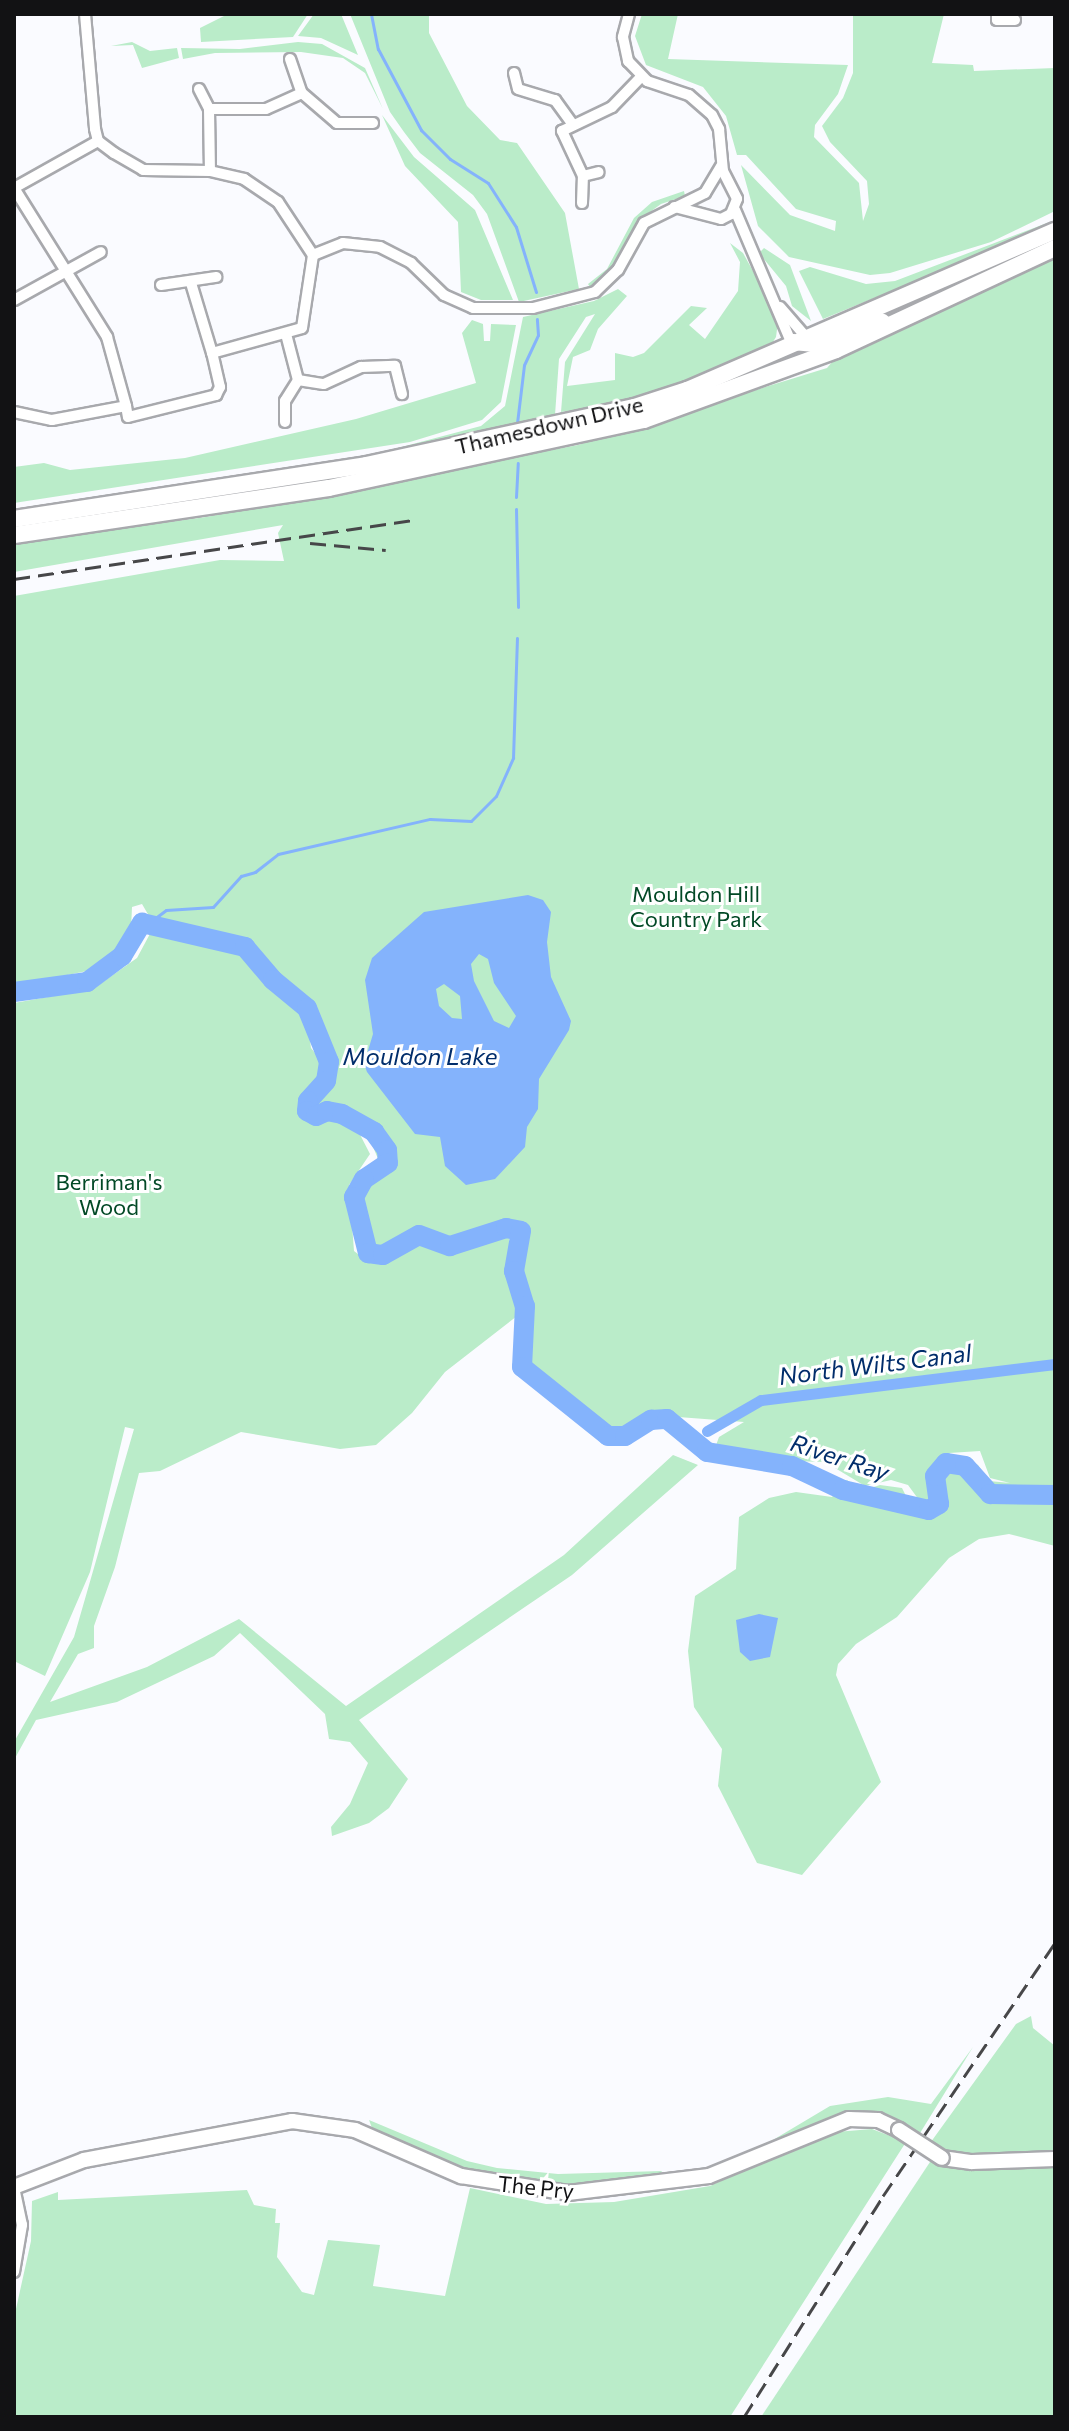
<!DOCTYPE html>
<style>
body{margin:0}
#map{position:relative;width:1069px;height:2431px;overflow:hidden;background:#fafbff;font-family:Commissioner,sans-serif}
div>[style]{position:absolute}
.green>*{inset:0;background:#baecc9}
.water>*{inset:0;background:#84b3fc}
.stream>*{height:3px;margin:-1.5px;padding:0 1.5px;transform-origin:1.5px;border-radius:1.5px;background:#84b3fc}
.canal>*{height:11px;margin:-5.5px;padding:0 5.5px;transform-origin:5.5px;border-radius:5.5px;background:#84b3fc}
.river>*{height:20px;margin:-10px;padding:0 10px;transform-origin:10px;border-radius:10px;background:#84b3fc}
.roads{filter:drop-shadow(2px 0 #a8a9ad) drop-shadow(-2px 0 #a8a9ad) drop-shadow(0 2px #a8a9ad) drop-shadow(0 -2px #a8a9ad)}
.minor>*{height:10px;margin:-5px;padding:0 5px;transform-origin:5px;border-radius:5px;background:#fff}
.secondary>*{height:14px;margin:-7px;padding:0 7px;transform-origin:7px;border-radius:7px;background:#fff}
.primary>*{height:16px;margin:-8px;padding:0 8px;transform-origin:8px;border-radius:8px;background:#fff}
.rail>*{height:3px;margin-top:-1.5px;transform-origin:0;background:repeating-linear-gradient(90deg,#474749 0 16px,transparent 0 24px)}
.bridges{filter:drop-shadow(2px 0 #a8a9ad) drop-shadow(-2px 0 #a8a9ad) drop-shadow(0 2px #a8a9ad) drop-shadow(0 -2px #a8a9ad)}
.secondary-bridge>*{height:14px;margin:-7px;padding:0 7px;transform-origin:7px;border-radius:7px;background:#fff}
span{translate:-50% -50%;white-space:nowrap;text-align:center;line-height:1.15;-webkit-text-stroke:6px #fff;paint-order:stroke}
.street-label{font-size:22px;color:#121214}
.park-label{font-size:22px;color:#024926}
.water-label{font-size:24px;color:#012d6b;font-style:italic}
.frame{position:absolute;inset:0;border:16px solid #121214;pointer-events:none}
</style>
<div id="map">
<div class="green">
<div style="clip-path:polygon(228px 14px,308px 14px,293px 37px,201px 42px,200px 28px)"></div>
<div style="clip-path:polygon(314px 14px,341px 14px,358px 55px,321px 38px,298px 36px)"></div>
<div style="clip-path:polygon(350px 14px,429px 14px,429px 33px,467px 106px,500px 140px,517px 143px,565px 213px,579px 289px,519px 302px,487px 214px,473px 195px,420px 153px,404px 132px,390px 112px)"></div>
<div style="clip-path:polygon(642px 14px,678px 14px,668px 59px,848px 65px,838px 94px,815px 125px,814px 137px,859px 183px,863px 221px,869px 204px,867px 181px,830px 142px,822px 126px,843px 98px,853px 73px,853px 14px,944px 14px,932px 63px,973px 65px,974px 71px,1055px 68px,1055px 211px,991px 242px,890px 273px,870px 275px,789px 257px,758px 226px,741px 165px,790px 215px,835px 231px,836px 221px,796px 209px,746px 155px,737px 155px,726px 116px,703px 87px,646px 65px,635px 36px)"></div>
<div style="clip-path:polygon(132px 42px,150px 51px,177px 48px,179px 58px,142px 68px,133px 45px,111px 46px)"></div>
<div style="clip-path:polygon(298px 42px,322px 44px,365px 68px,383px 109px,365px 73px,343px 58px,301px 52px,215px 53px,183px 59px,181px 48px,240px 49px)"></div>
<div style="clip-path:polygon(382px 115px,414px 157px,475px 210px,513px 300px,481px 300px,461px 292px,458px 222px,405px 166px)"></div>
<div style="clip-path:polygon(684px 191px,685px 196px,661px 204px,639px 220px,611px 274px,591px 289px,588px 284px,607px 269px,634px 218px,652px 202px)"></div>
<div style="clip-path:polygon(1055px 220px,1040px 230px,823px 319px,799px 271px,810px 267px,866px 284px,895px 281px)"></div>
<div style="clip-path:polygon(730px 243px,743px 253px,770px 302px,778px 322px,776px 337px,771px 345px,663px 392px,576px 414px,575px 410px,561px 412px,565px 362px,595px 314px,586px 317px,559px 359px,555px 415px,357px 460px,14px 513px,371px 455px,481px 426px,505px 406px,523px 317px,594px 301px,618px 289px,627px 296px,598px 329px,590px 350px,573px 357px,567px 386px,615px 380px,615px 353px,633px 357px,644px 353px,691px 306px,707px 308px,689px 325px,705px 339px,738px 291px,740px 262px)"></div>
<div style="clip-path:polygon(764px 248px,790px 265px,811px 321px,792px 306px,786px 286px,759px 253px)"></div>
<div style="clip-path:polygon(evenodd,1055px 254px,1055px 1546px,1009px 1534px,979px 1539px,949px 1558px,897px 1617px,856px 1644px,838px 1664px,836px 1675px,881px 1782px,802px 1875px,757px 1863px,718px 1786px,722px 1749px,694px 1707px,688px 1651px,695px 1596px,736px 1569px,739px 1517px,769px 1498px,796px 1492px,832px 1497px,847px 1480px,861px 1491px,880px 1485px,902px 1488px,912px 1508px,927px 1516px,941px 1510px,935px 1474px,946px 1461px,960px 1456px,978px 1465px,989px 1481px,1010px 1483px,990px 1478px,980px 1451px,949px 1453px,935px 1463px,931px 1501px,919px 1500px,908px 1485px,891px 1480px,865px 1486px,825px 1462px,762px 1460px,715px 1448px,719px 1437px,744px 1422px,652px 1415px,634px 1434px,602px 1435px,532px 1368px,532px 1328px,516px 1272px,521px 1227px,510px 1228px,508px 1265px,517px 1316px,445px 1372px,412px 1413px,376px 1445px,340px 1449px,241px 1432px,160px 1471px,139px 1473px,115px 1567px,94px 1626px,94px 1648px,78px 1654px,50px 1702px,147px 1667px,239px 1619px,346px 1706px,564px 1555px,673px 1455px,698px 1465px,572px 1575px,359px 1720px,408px 1779px,389px 1808px,369px 1823px,332px 1836px,331px 1827px,350px 1804px,368px 1763px,350px 1742px,329px 1739px,325px 1714px,240px 1633px,214px 1656px,117px 1702px,36px 1720px,14px 1760px,14px 1742px,74px 1637px,134px 1429px,125px 1427px,90px 1572px,45px 1676px,14px 1661px,14px 1003px,93px 989px,137px 958px,152px 930px,193px 943px,246px 949px,277px 986px,306px 1009px,311px 1048px,323px 1063px,325px 1081px,305px 1101px,309px 1123px,325px 1120px,316px 1119px,308px 1107px,328px 1088px,325px 1061px,314px 1037px,310px 1009px,258px 953px,242px 942px,209px 940px,149px 916px,142px 904px,132px 907px,131px 929px,116px 952px,87px 971px,14px 986px,14px 596px,220px 560px,284px 561px,278px 533px,283px 525px,14px 572px,14px 543px,206px 517px,578px 445px,827px 368px,839px 354px,1055px 254px,354px 1123px,371px 1142px,381px 1166px,357px 1193px,361px 1250px,379px 1259px,407px 1239px,421px 1239px,389px 1260px,367px 1261px,354px 1251px,349px 1185px,370px 1154px,354px 1123px)"></div>
<div style="clip-path:polygon(472px 320px,483px 324px,484px 341px,490px 341px,491px 324px,516px 325px,501px 402px,482px 420px,410px 442px,14px 503px,14px 467px,44px 463px,70px 470px,185px 458px,356px 419px,476px 383px,462px 333px)"></div>
<div style="clip-path:polygon(1031px 2016px,1033px 2028px,1055px 2046px,1055px 2155px,959px 2156px,928px 2146px,1016px 2024px)"></div>
<div style="clip-path:polygon(973px 2047px,917px 2138px,855px 2115px,751px 2153px,830px 2106px,888px 2097px,931px 2104px)"></div>
<div style="clip-path:polygon(369px 2120px,467px 2161px,497px 2168px,558px 2174px,662px 2171px,655px 2181px,567px 2189px,458px 2172px,375px 2136px)"></div>
<div style="clip-path:polygon(872px 2129px,906px 2142px,730px 2417px,14px 2417px,14px 2318px,31px 2241px,32px 2201px,58px 2192px,58px 2200px,247px 2190px,254px 2205px,276px 2209px,275px 2223px,280px 2223px,277px 2257px,302px 2292px,314px 2295px,328px 2240px,380px 2245px,373px 2286px,445px 2296px,470px 2188px,546px 2204px,614px 2202px,710px 2186px,824px 2133px)"></div>
<div style="clip-path:polygon(932px 2159px,1055px 2167px,1055px 2417px,761px 2417px)"></div>
</div>
<div class="water">
<div style="clip-path:polygon(evenodd,528px 895px,543px 900px,551px 912px,547px 942px,551px 977px,571px 1021px,569px 1030px,539px 1079px,538px 1109px,527px 1127px,525px 1147px,495px 1179px,466px 1185px,445px 1166px,440px 1137px,415px 1134px,367px 1072px,364px 1064px,373px 1034px,365px 980px,372px 958px,424px 912px,528px 895px,479px 954px,488px 959px,494px 983px,516px 1016px,509px 1028px,494px 1021px,474px 981px,471px 964px,479px 954px,528px 895px,444px 984px,460px 996px,462px 1019px,452px 1018px,439px 1006px,436px 989px,444px 984px)"></div>
<div style="clip-path:polygon(759px 1614px,778px 1618px,770px 1657px,750px 1661px,740px 1652px,736px 1620px)"></div>
</div>
<div class="stream">
<div style="left:371px;top:14px;width:36px;rotate:79deg"></div>
<div style="left:378px;top:49px;width:92px;rotate:62deg"></div>
<div style="left:421px;top:130px;width:41px;rotate:45deg"></div>
<div style="left:450px;top:159px;width:45px;rotate:32.3deg"></div>
<div style="left:488px;top:183px;width:52px;rotate:57.5deg"></div>
<div style="left:516px;top:227px;width:68px;rotate:72.9deg"></div>
<div style="left:517px;top:423px;width:58px;rotate:-83.1deg"></div>
<div style="left:524px;top:365px;width:33px;rotate:-65deg"></div>
<div style="left:538px;top:335px;width:16px;rotate:-94deg"></div>
<div style="left:516px;top:497px;width:34px;rotate:-87deg"></div>
<div style="left:516px;top:509px;width:98px;rotate:88.8deg"></div>
<div style="left:150px;top:922px;width:20px;rotate:-37deg"></div>
<div style="left:166px;top:910px;width:47px;rotate:-3.7deg"></div>
<div style="left:213px;top:907px;width:42px;rotate:-47.9deg"></div>
<div style="left:241px;top:876px;width:15px;rotate:-16deg"></div>
<div style="left:255px;top:872px;width:29px;rotate:-38deg"></div>
<div style="left:278px;top:854px;width:156px;rotate:-13deg"></div>
<div style="left:430px;top:819px;width:41px;rotate:2.8deg"></div>
<div style="left:471px;top:821px;width:35px;rotate:-45deg"></div>
<div style="left:496px;top:796px;width:42px;rotate:-65.9deg"></div>
<div style="left:513px;top:758px;width:120px;rotate:-88.1deg"></div>
</div>
<div class="canal">
<div style="left:707px;top:1431px;width:62px;rotate:-29.9deg"></div>
<div style="left:761px;top:1400px;width:296px;rotate:-7deg"></div>
</div>
<div class="river">
<div style="left:14px;top:992px;width:74px;rotate:-7.8deg"></div>
<div style="left:87px;top:982px;width:44px;rotate:-36.6deg"></div>
<div style="left:122px;top:956px;width:39px;rotate:-59deg"></div>
<div style="left:142px;top:923px;width:106px;rotate:13.1deg"></div>
<div style="left:245px;top:947px;width:43px;rotate:49.7deg"></div>
<div style="left:273px;top:980px;width:44px;rotate:39.5deg"></div>
<div style="left:307px;top:1008px;width:58px;rotate:67.8deg"></div>
<div style="left:329px;top:1062px;width:19px;rotate:99deg"></div>
<div style="left:326px;top:1081px;width:27px;rotate:132deg"></div>
<div style="left:308px;top:1101px;width:10px;rotate:96deg"></div>
<div style="left:307px;top:1111px;width:10px;rotate:29deg"></div>
<div style="left:316px;top:1116px;width:12px;rotate:-24deg"></div>
<div style="left:327px;top:1111px;width:15px;rotate:11deg"></div>
<div style="left:342px;top:1114px;width:37px;rotate:29deg"></div>
<div style="left:374px;top:1132px;width:22px;rotate:54deg"></div>
<div style="left:387px;top:1150px;width:13px;rotate:86deg"></div>
<div style="left:388px;top:1163px;width:29px;rotate:146deg"></div>
<div style="left:364px;top:1179px;width:21px;rotate:119deg"></div>
<div style="left:354px;top:1197px;width:58px;rotate:76deg"></div>
<div style="left:368px;top:1253px;width:15px;rotate:8deg"></div>
<div style="left:383px;top:1255px;width:41px;rotate:-29.1deg"></div>
<div style="left:419px;top:1235px;width:33px;rotate:20deg"></div>
<div style="left:450px;top:1246px;width:59px;rotate:-17.8deg"></div>
<div style="left:506px;top:1228px;width:15px;rotate:11deg"></div>
<div style="left:521px;top:1231px;width:41px;rotate:99.9deg"></div>
<div style="left:514px;top:1271px;width:37px;rotate:73deg"></div>
<div style="left:525px;top:1306px;width:61px;rotate:92.8deg"></div>
<div style="left:522px;top:1367px;width:110px;rotate:38.7deg"></div>
<div style="left:608px;top:1436px;width:17px"></div>
<div style="left:625px;top:1436px;width:31px;rotate:-32deg"></div>
<div style="left:651px;top:1420px;width:16px;rotate:-4deg"></div>
<div style="left:667px;top:1419px;width:52px;rotate:39.5deg"></div>
<div style="left:707px;top:1452px;width:86px;rotate:9.4deg"></div>
<div style="left:792px;top:1466px;width:56px;rotate:25.2deg"></div>
<div style="left:843px;top:1490px;width:88px;rotate:13.1deg"></div>
<div style="left:929px;top:1510px;width:12px;rotate:-31deg"></div>
<div style="left:939px;top:1504px;width:28px;rotate:-98deg"></div>
<div style="left:935px;top:1476px;width:17px;rotate:-50deg"></div>
<div style="left:946px;top:1463px;width:19px;rotate:9deg"></div>
<div style="left:965px;top:1466px;width:38px;rotate:48deg"></div>
<div style="left:990px;top:1494px;width:65px;rotate:0.9deg"></div>
</div>
<div class="roads">
<div class="minor">
<div style="left:85px;top:14px;width:115px;rotate:85deg"></div>
<div style="left:95px;top:129px;width:12px;rotate:76deg"></div>
<div style="left:98px;top:141px;width:20px;rotate:37deg"></div>
<div style="left:114px;top:153px;width:34px;rotate:30deg"></div>
<div style="left:143px;top:170px;width:67px;rotate:0.9deg"></div>
<div style="left:210px;top:171px;width:35px;rotate:13deg"></div>
<div style="left:244px;top:179px;width:41px;rotate:34.1deg"></div>
<div style="left:278px;top:202px;width:64px;rotate:56.6deg"></div>
<div style="left:313px;top:255px;width:32px;rotate:-22deg"></div>
<div style="left:343px;top:243px;width:37px;rotate:6deg"></div>
<div style="left:380px;top:247px;width:35px;rotate:27deg"></div>
<div style="left:411px;top:263px;width:46px;rotate:44.1deg"></div>
<div style="left:444px;top:295px;width:32px;rotate:24deg"></div>
<div style="left:473px;top:308px;width:60px"></div>
<div style="left:533px;top:308px;width:64px;rotate:-14.5deg"></div>
<div style="left:595px;top:292px;width:32px;rotate:-44deg"></div>
<div style="left:618px;top:270px;width:54px;rotate:-61deg"></div>
<div style="left:644px;top:223px;width:68px;rotate:-26.2deg"></div>
<div style="left:705px;top:193px;width:31px;rotate:-59deg"></div>
<div style="left:629px;top:14px;width:24px;rotate:105deg"></div>
<div style="left:623px;top:37px;width:25px;rotate:78deg"></div>
<div style="left:628px;top:61px;width:28px;rotate:46deg"></div>
<div style="left:647px;top:81px;width:44px;rotate:18.4deg"></div>
<div style="left:689px;top:95px;width:30px;rotate:41deg"></div>
<div style="left:712px;top:115px;width:16px;rotate:63deg"></div>
<div style="left:719px;top:129px;width:42px;rotate:84.6deg"></div>
<div style="left:723px;top:171px;width:31px;rotate:63deg"></div>
<div style="left:737px;top:199px;width:16px;rotate:112deg"></div>
<div style="left:731px;top:214px;width:11px;rotate:153deg"></div>
<div style="left:721px;top:219px;width:48px;rotate:-165.4deg"></div>
<div style="left:997px;top:14px;width:6px;rotate:90deg"></div>
<div style="left:997px;top:20px;width:18px"></div>
<div style="left:290px;top:59px;width:36px;rotate:71deg"></div>
<div style="left:302px;top:93px;width:46px;rotate:40.6deg"></div>
<div style="left:337px;top:123px;width:36px"></div>
<div style="left:514px;top:73px;width:16px;rotate:76deg"></div>
<div style="left:518px;top:89px;width:39px;rotate:17deg"></div>
<div style="left:555px;top:100px;width:27px;rotate:54deg"></div>
<div style="left:199px;top:89px;width:22px;rotate:63deg"></div>
<div style="left:209px;top:109px;width:57px"></div>
<div style="left:266px;top:109px;width:39px;rotate:-24deg"></div>
<div style="left:209px;top:109px;width:62px;rotate:89.1deg"></div>
<div style="left:583px;top:176px;width:50px;rotate:-115deg"></div>
<div style="left:562px;top:131px;width:55px;rotate:-25.6deg"></div>
<div style="left:612px;top:107px;width:42px;rotate:-46deg"></div>
<div style="left:14px;top:188px;width:176px;rotate:58deg"></div>
<div style="left:107px;top:337px;width:72px;rotate:74.6deg"></div>
<div style="left:14px;top:188px;width:96px;rotate:-29.2deg"></div>
<div style="left:582px;top:203px;width:27px;rotate:-88deg"></div>
<div style="left:583px;top:176px;width:16px;rotate:-14deg"></div>
<div style="left:735px;top:210px;width:143px;rotate:67deg"></div>
<div style="left:191px;top:283px;width:73px;rotate:73.3deg"></div>
<div style="left:161px;top:285px;width:56px;rotate:-8.3deg"></div>
<div style="left:14px;top:300px;width:99px;rotate:-28.9deg"></div>
<div style="left:780px;top:307px;width:38px;rotate:49deg"></div>
<div style="left:286px;top:334px;width:48px;rotate:75.4deg"></div>
<div style="left:298px;top:380px;width:26px;rotate:9deg"></div>
<div style="left:324px;top:384px;width:41px;rotate:-24.7deg"></div>
<div style="left:361px;top:367px;width:34px;rotate:-2deg"></div>
<div style="left:395px;top:366px;width:29px;rotate:76deg"></div>
<div style="left:14px;top:412px;width:39px;rotate:12deg"></div>
<div style="left:52px;top:420px;width:75px;rotate:-10.7deg"></div>
<div style="left:126px;top:406px;width:11px;rotate:80deg"></div>
<div style="left:128px;top:417px;width:91px;rotate:-14deg"></div>
<div style="left:216px;top:395px;width:9px;rotate:-63deg"></div>
<div style="left:220px;top:387px;width:35px;rotate:-103deg"></div>
<div style="left:212px;top:353px;width:93px;rotate:-15.5deg"></div>
<div style="left:302px;top:328px;width:74px;rotate:-81.4deg"></div>
<div style="left:285px;top:422px;width:21px;rotate:-90deg"></div>
<div style="left:285px;top:401px;width:25px;rotate:-58deg"></div>
<div style="left:14px;top:2272px;width:48px;rotate:-80.3deg"></div>
<div style="left:22px;top:2225px;width:39px;rotate:-102deg"></div>
</div>
<div class="secondary">
<div style="left:942px;top:2158px;width:30px;rotate:8deg"></div>
<div style="left:972px;top:2162px;width:83px;rotate:-2.1deg"></div>
<div style="left:14px;top:2187px;width:75px;rotate:-21.1deg"></div>
<div style="left:84px;top:2160px;width:212px;rotate:-10.6deg"></div>
<div style="left:292px;top:2121px;width:64px;rotate:8.1deg"></div>
<div style="left:355px;top:2130px;width:116px;rotate:23.5deg"></div>
<div style="left:461px;top:2176px;width:108px;rotate:9deg"></div>
<div style="left:568px;top:2193px;width:142px;rotate:-6.9deg"></div>
<div style="left:709px;top:2176px;width:151px;rotate:-22.2deg"></div>
<div style="left:849px;top:2119px;width:29px;rotate:2deg"></div>
<div style="left:878px;top:2120px;width:23px;rotate:25deg"></div>
</div>
<div class="primary">
<div style="left:793px;top:342px;width:22px;rotate:5deg"></div>
<div style="left:815px;top:344px;width:71px;rotate:-18.2deg"></div>
<div style="left:14px;top:519px;width:356px;rotate:-8.7deg"></div>
<div style="left:366px;top:465px;width:274px;rotate:-12.2deg"></div>
<div style="left:634px;top:407px;width:56px;rotate:-17.8deg"></div>
<div style="left:687px;top:390px;width:401px;rotate:-23.4deg"></div>
<div style="left:14px;top:535px;width:318px;rotate:-8.5deg"></div>
<div style="left:329px;top:488px;width:322px;rotate:-12.2deg"></div>
<div style="left:644px;top:420px;width:204px;rotate:-20deg"></div>
<div style="left:836px;top:350px;width:242px;rotate:-25deg"></div>
</div>
</div>
<div class="rail">
<div style="left:310px;top:543px;width:76px;rotate:5.3deg"></div>
<div style="left:14px;top:579px;width:405px;rotate:-8.4deg"></div>
<div style="left:744px;top:2417px;width:261px;rotate:-57.8deg"></div>
<div style="left:883px;top:2196px;width:306px;rotate:-55.8deg"></div>
</div>
<div class="bridges">
<div class="secondary-bridge">
<div style="left:899px;top:2130px;width:51px;rotate:33.1deg"></div>
</div>
</div>
<div class="street-label">
<span style="left:549px;top:425px;rotate:-13deg">Thamesdown Drive</span>
<span style="left:536px;top:2187px;rotate:6deg">The Pry</span>
</div>
<div class="park-label">
<span style="left:696px;top:906px">Mouldon Hill<br>Country Park</span>
<span style="left:109px;top:1194px">Berriman's<br>Wood</span>
</div>
<div class="water-label">
<span style="left:420px;top:1056px">Mouldon Lake</span>
<span style="left:875px;top:1364px;rotate:-7deg">North Wilts Canal</span>
<span style="left:840px;top:1457px;rotate:18deg">River Ray</span>
</div>
<div class="frame"></div>
</div>
